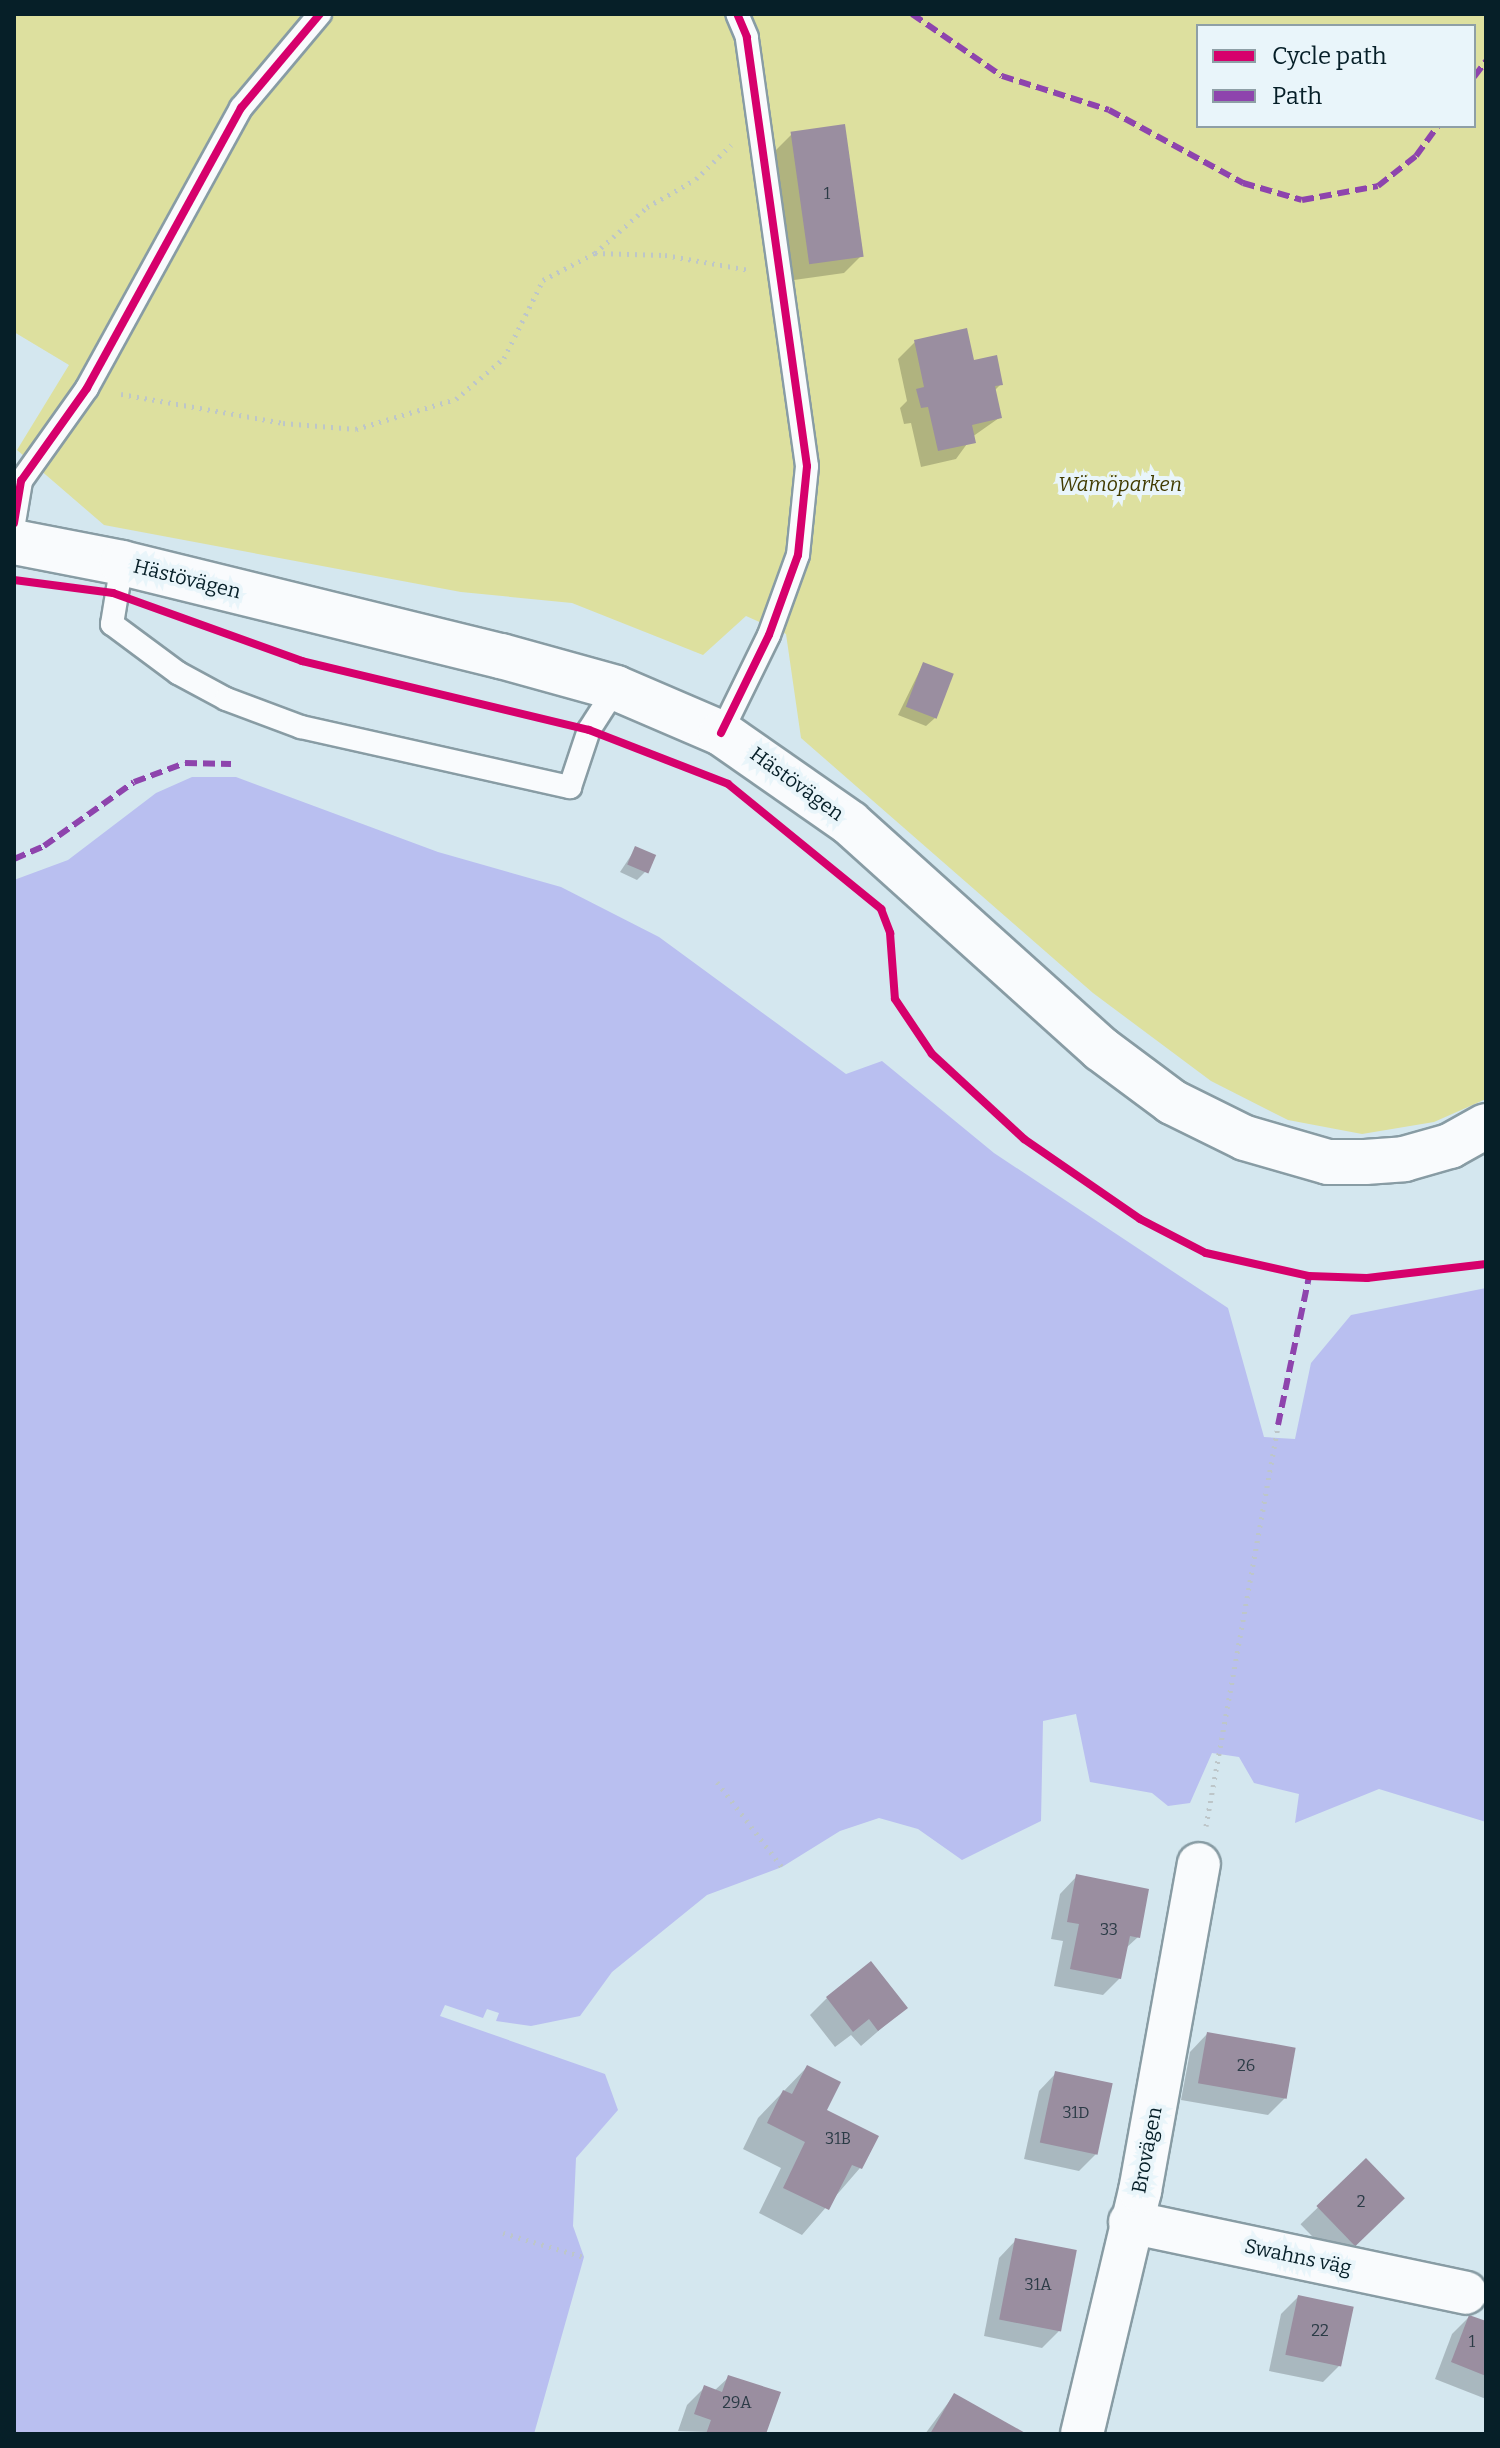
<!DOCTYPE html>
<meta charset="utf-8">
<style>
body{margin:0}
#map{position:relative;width:1500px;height:2448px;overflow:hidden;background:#d4e7ef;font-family:Bitter,serif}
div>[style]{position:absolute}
.green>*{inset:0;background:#dde09f}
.water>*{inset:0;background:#b9bff0}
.shadow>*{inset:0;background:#0003;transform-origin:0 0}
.building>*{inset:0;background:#9a8ea0;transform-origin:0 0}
.path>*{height:5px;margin-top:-2.5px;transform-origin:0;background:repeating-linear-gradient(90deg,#bdc6c9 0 2px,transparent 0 8px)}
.roads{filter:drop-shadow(2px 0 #889ca4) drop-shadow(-2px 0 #889ca4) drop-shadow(0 2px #889ca4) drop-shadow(0 -2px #889ca4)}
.service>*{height:22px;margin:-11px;padding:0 11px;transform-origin:11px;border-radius:11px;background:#f9fbfd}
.minor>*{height:42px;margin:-21px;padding:0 21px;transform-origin:21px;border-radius:21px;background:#f9fbfd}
.tertiary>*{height:44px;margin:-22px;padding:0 22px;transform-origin:22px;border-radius:22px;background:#f9fbfd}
.quiet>*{height:6px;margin-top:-3px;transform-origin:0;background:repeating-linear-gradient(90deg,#8e44ad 0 12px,transparent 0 18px)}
.cycleway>*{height:8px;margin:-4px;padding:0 4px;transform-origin:4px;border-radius:4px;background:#d6006c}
span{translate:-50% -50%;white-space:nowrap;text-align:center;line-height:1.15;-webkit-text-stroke:8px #e9f5fa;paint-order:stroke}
.number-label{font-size:16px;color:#2b3b46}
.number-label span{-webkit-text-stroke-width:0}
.park-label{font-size:20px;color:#413b00;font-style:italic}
.street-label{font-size:20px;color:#061f28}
.frame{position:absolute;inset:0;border:16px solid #061f28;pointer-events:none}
.legend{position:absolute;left:1196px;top:24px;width:280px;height:104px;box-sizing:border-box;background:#e9f5fa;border:2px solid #8e9fa6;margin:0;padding:10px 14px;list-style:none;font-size:24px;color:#061f28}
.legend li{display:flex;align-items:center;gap:16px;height:40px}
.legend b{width:40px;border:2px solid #8e9fa6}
</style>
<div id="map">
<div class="green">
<div style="clip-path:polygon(evenodd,14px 14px,1486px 14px,1486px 1099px,1434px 1122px,1362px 1134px,1288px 1120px,1211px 1081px,1093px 993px,801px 738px,786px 634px,746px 616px,703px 655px,572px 603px,461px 592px,104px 525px,17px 450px,69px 365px,14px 332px,14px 14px,1198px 26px,1474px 26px,1474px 126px,1198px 126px,1198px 26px)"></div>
</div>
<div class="water">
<div style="clip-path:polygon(192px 777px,236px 777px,438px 852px,561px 887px,659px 937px,846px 1074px,882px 1061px,994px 1153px,1228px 1308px,1264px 1437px,1295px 1439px,1311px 1363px,1351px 1315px,1486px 1288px,1486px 1822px,1379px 1789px,1295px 1823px,1299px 1794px,1254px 1783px,1239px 1757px,1212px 1753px,1190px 1803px,1168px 1806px,1152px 1793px,1090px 1782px,1076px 1714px,1043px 1721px,1041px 1821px,962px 1860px,918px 1829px,879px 1818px,840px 1831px,782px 1867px,707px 1895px,612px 1972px,580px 2016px,531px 2026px,496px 2021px,499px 2013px,487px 2009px,483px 2018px,445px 2005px,440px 2016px,605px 2074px,618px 2110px,576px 2158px,573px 2226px,584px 2257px,534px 2434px,14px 2434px,14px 880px,68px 860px,156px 793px)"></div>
</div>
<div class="shadow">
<div style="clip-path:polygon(792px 134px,861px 256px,844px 273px,794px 280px,775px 151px)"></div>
<div style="clip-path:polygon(915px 342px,972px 362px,1001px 384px,994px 391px,999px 418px,972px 437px,956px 459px,921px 467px,911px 423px,904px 424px,900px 408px,907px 401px,898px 359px)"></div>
<div style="clip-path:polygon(923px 664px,935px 718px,926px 726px,898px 715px)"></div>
<div style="clip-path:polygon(636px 848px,645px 872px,637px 880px,620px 872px)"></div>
<div style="clip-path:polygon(1077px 1876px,1138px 1937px,1125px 1949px,1120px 1978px,1103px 1995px,1054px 1986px,1063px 1941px,1051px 1939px,1060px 1894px)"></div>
<div style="clip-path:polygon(827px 1998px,905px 2008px,861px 2046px,851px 2035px,835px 2047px,810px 2015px)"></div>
<div style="clip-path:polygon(1207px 2034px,1285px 2098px,1268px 2115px,1181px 2100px,1190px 2052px)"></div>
<div style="clip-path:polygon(807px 2067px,825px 2111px,860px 2168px,802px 2235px,759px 2213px,781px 2168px,743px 2149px,758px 2118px)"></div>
<div style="clip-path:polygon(1056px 2073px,1096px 2154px,1079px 2171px,1024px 2159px,1039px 2091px)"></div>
<div style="left:1366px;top:2161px;width:52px;height:91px;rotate:46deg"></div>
<div style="clip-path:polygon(1016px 2240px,1059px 2331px,1042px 2348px,984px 2336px,999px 2258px)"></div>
<div style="clip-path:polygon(1298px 2297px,1340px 2365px,1323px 2382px,1269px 2371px,1281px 2314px)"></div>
<div style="clip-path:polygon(1469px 2317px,1486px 2324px,1486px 2399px,1435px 2379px,1452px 2334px)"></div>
<div style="clip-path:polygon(729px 2377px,764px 2434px,678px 2431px,687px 2405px,704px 2388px,714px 2391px)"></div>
<div style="clip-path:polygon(954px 2395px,1023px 2434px,925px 2434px)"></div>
</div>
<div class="building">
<div style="left:845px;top:124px;width:134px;height:55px;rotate:82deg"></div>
<div style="clip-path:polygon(967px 328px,974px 360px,997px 355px,1003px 385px,995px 386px,1002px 418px,972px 425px,976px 443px,938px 451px,928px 407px,921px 408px,916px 389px,924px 387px,914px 340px)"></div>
<div style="left:923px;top:662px;width:33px;height:48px;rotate:21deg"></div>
<div style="left:635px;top:846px;width:23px;height:20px;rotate:23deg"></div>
<div style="clip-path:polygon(1076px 1874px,1149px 1889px,1140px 1938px,1130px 1936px,1121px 1979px,1070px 1969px,1079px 1924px,1067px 1922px)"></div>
<div style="clip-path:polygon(871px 1961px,908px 2008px,878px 2031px,869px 2019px,853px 2032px,826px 1997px)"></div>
<div style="left:1207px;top:2032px;width:90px;height:52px;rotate:10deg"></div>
<div style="clip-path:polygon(807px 2065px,841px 2082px,827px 2110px,879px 2136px,862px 2169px,852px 2165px,829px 2210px,783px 2188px,805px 2142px,767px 2123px,783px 2090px,792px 2094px)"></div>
<div style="left:1055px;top:2071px;width:59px;height:73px;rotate:12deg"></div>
<div style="left:1366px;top:2158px;width:56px;height:69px;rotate:46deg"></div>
<div style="left:1015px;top:2238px;width:63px;height:83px;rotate:11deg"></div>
<div style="left:1298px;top:2295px;width:57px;height:61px;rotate:12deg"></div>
<div style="clip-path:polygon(1469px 2315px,1486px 2321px,1486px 2376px,1451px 2362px)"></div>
<div style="clip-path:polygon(728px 2375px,781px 2392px,766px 2434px,706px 2434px,711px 2420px,694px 2414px,704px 2385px,722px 2392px)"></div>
<div style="clip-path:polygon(954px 2393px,1027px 2434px,930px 2434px)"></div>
</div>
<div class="path">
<div style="left:595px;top:253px;width:69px;rotate:-41.5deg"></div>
<div style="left:647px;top:207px;width:56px;rotate:-29.7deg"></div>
<div style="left:696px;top:179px;width:49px;rotate:-44.2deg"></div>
<div style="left:121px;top:394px;width:165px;rotate:10.1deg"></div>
<div style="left:283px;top:423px;width:73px;rotate:4.7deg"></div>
<div style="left:356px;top:429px;width:104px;rotate:-16.7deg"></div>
<div style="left:456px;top:399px;width:63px;rotate:-40.5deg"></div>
<div style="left:504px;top:358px;width:87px;rotate:-63.4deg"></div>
<div style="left:543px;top:280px;width:59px;rotate:-27.4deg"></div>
<div style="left:595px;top:253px;width:70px;rotate:1.6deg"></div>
<div style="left:665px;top:255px;width:85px;rotate:10.1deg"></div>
<div style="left:717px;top:1782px;width:107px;rotate:52.6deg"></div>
<div style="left:1206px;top:1826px;width:407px;rotate:-79.8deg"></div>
<div style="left:503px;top:2233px;width:84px;rotate:16.5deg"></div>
</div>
<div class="roads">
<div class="service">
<div style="left:14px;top:523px;width:43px;rotate:-80.5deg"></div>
<div style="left:21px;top:481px;width:114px;rotate:-54.6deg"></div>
<div style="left:87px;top:388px;width:320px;rotate:-61.2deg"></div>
<div style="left:241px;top:108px;width:123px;rotate:-50deg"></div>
<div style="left:122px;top:563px;width:62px;rotate:99.3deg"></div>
<div style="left:112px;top:624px;width:82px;rotate:36.6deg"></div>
<div style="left:178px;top:673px;width:55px;rotate:28.4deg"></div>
<div style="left:226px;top:699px;width:80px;rotate:20.5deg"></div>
<div style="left:301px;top:727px;width:276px;rotate:12.6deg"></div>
<div style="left:570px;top:787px;width:60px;rotate:-71.6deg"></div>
<div style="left:589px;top:730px;width:50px;rotate:-57.3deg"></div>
<div style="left:721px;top:733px;width:109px;rotate:-63.9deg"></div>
<div style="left:769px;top:635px;width:85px;rotate:-70.1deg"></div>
<div style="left:798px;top:555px;width:89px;rotate:-84.2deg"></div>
<div style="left:807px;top:466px;width:433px;rotate:-98deg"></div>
<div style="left:747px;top:37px;width:25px;rotate:-113deg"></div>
</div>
<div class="minor">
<div style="left:1130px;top:2222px;width:343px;rotate:11.9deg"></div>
<div style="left:1082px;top:2434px;width:250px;rotate:-76.6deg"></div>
<div style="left:1140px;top:2191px;width:332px;rotate:-79.8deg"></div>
</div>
<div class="tertiary">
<div style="left:14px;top:542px;width:110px;rotate:11deg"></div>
<div style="left:122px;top:563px;width:390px;rotate:13.8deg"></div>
<div style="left:501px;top:656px;width:119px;rotate:15.5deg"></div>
<div style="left:616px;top:688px;width:114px;rotate:23.2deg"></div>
<div style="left:721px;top:733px;width:157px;rotate:34.9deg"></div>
<div style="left:850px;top:823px;width:338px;rotate:42deg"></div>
<div style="left:1101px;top:1049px;width:89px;rotate:36.7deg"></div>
<div style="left:1172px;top:1102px;width:81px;rotate:26.3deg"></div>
<div style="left:1245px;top:1138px;width:86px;rotate:16.1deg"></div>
<div style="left:1328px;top:1162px;width:37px"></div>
<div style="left:1365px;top:1162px;width:39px;rotate:-4deg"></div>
<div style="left:1404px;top:1159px;width:48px;rotate:-15.8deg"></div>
<div style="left:1450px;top:1146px;width:41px;rotate:-29.1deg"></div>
</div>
</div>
<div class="quiet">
<div style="left:912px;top:14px;width:109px;rotate:34.6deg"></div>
<div style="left:1002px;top:76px;width:112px;rotate:17.6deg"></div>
<div style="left:1109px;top:110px;width:153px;rotate:28.6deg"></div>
<div style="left:1243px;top:183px;width:61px;rotate:16.1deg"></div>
<div style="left:1302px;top:200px;width:77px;rotate:-10.4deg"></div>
<div style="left:1378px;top:186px;width:48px;rotate:-38.3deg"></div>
<div style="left:1416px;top:156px;width:37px;rotate:-54deg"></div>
<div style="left:1474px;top:77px;width:20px;rotate:-53deg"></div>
<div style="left:14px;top:859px;width:33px;rotate:-23deg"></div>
<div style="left:44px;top:846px;width:110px;rotate:-35.4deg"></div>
<div style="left:134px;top:782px;width:54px;rotate:-20.4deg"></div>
<div style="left:185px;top:763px;width:46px;rotate:1.2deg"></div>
<div style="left:1278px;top:1425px;width:152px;rotate:-78.2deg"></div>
</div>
<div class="cycleway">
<div style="left:14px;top:523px;width:43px;rotate:-80.5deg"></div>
<div style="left:21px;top:481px;width:114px;rotate:-54.6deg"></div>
<div style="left:87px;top:388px;width:320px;rotate:-61.2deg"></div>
<div style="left:241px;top:108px;width:123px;rotate:-50deg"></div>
<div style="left:14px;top:580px;width:100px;rotate:7.5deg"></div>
<div style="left:113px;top:593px;width:201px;rotate:19.8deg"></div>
<div style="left:302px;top:661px;width:295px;rotate:13.5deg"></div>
<div style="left:589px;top:730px;width:149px;rotate:21.2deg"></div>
<div style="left:728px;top:784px;width:198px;rotate:39.2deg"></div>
<div style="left:881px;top:909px;width:26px;rotate:69deg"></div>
<div style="left:890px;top:933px;width:66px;rotate:85.7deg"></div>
<div style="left:895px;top:999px;width:66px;rotate:56.1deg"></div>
<div style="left:932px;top:1054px;width:125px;rotate:42.7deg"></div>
<div style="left:1024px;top:1139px;width:141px;rotate:34.6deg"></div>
<div style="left:1140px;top:1219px;width:74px;rotate:27.3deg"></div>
<div style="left:1206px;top:1253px;width:106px;rotate:12.6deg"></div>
<div style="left:1309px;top:1276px;width:58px;rotate:2deg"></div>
<div style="left:1367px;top:1278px;width:120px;rotate:-6.7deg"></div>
<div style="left:721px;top:733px;width:109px;rotate:-63.9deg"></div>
<div style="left:769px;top:635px;width:85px;rotate:-70.1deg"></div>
<div style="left:798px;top:555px;width:89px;rotate:-84.2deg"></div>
<div style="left:807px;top:466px;width:433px;rotate:-98deg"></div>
<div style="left:747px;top:37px;width:25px;rotate:-113deg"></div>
</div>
<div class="number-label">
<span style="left:827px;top:194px">1</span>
<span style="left:1109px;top:1930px">33</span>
<span style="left:1246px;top:2066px">26</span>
<span style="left:1076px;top:2113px">31D</span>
<span style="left:838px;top:2139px">31B</span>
<span style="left:1361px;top:2202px">2</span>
<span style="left:1038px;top:2285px">31A</span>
<span style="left:1320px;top:2331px">22</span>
<span style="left:1472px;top:2342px">1</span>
<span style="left:737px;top:2403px">29A</span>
</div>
<div class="park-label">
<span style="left:1120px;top:484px">Wämöparken</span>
</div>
<div class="street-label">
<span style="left:187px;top:579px;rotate:14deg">Hästövägen</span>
<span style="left:797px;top:784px;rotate:36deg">Hästövägen</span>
<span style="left:1147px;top:2150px;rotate:-79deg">Brovägen</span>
<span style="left:1298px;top:2257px;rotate:12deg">Swahns väg</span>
</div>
<div class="frame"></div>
<ul class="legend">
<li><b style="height:10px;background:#d6006c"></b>Cycle path</li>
<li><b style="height:10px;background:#8e44ad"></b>Path</li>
</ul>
</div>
